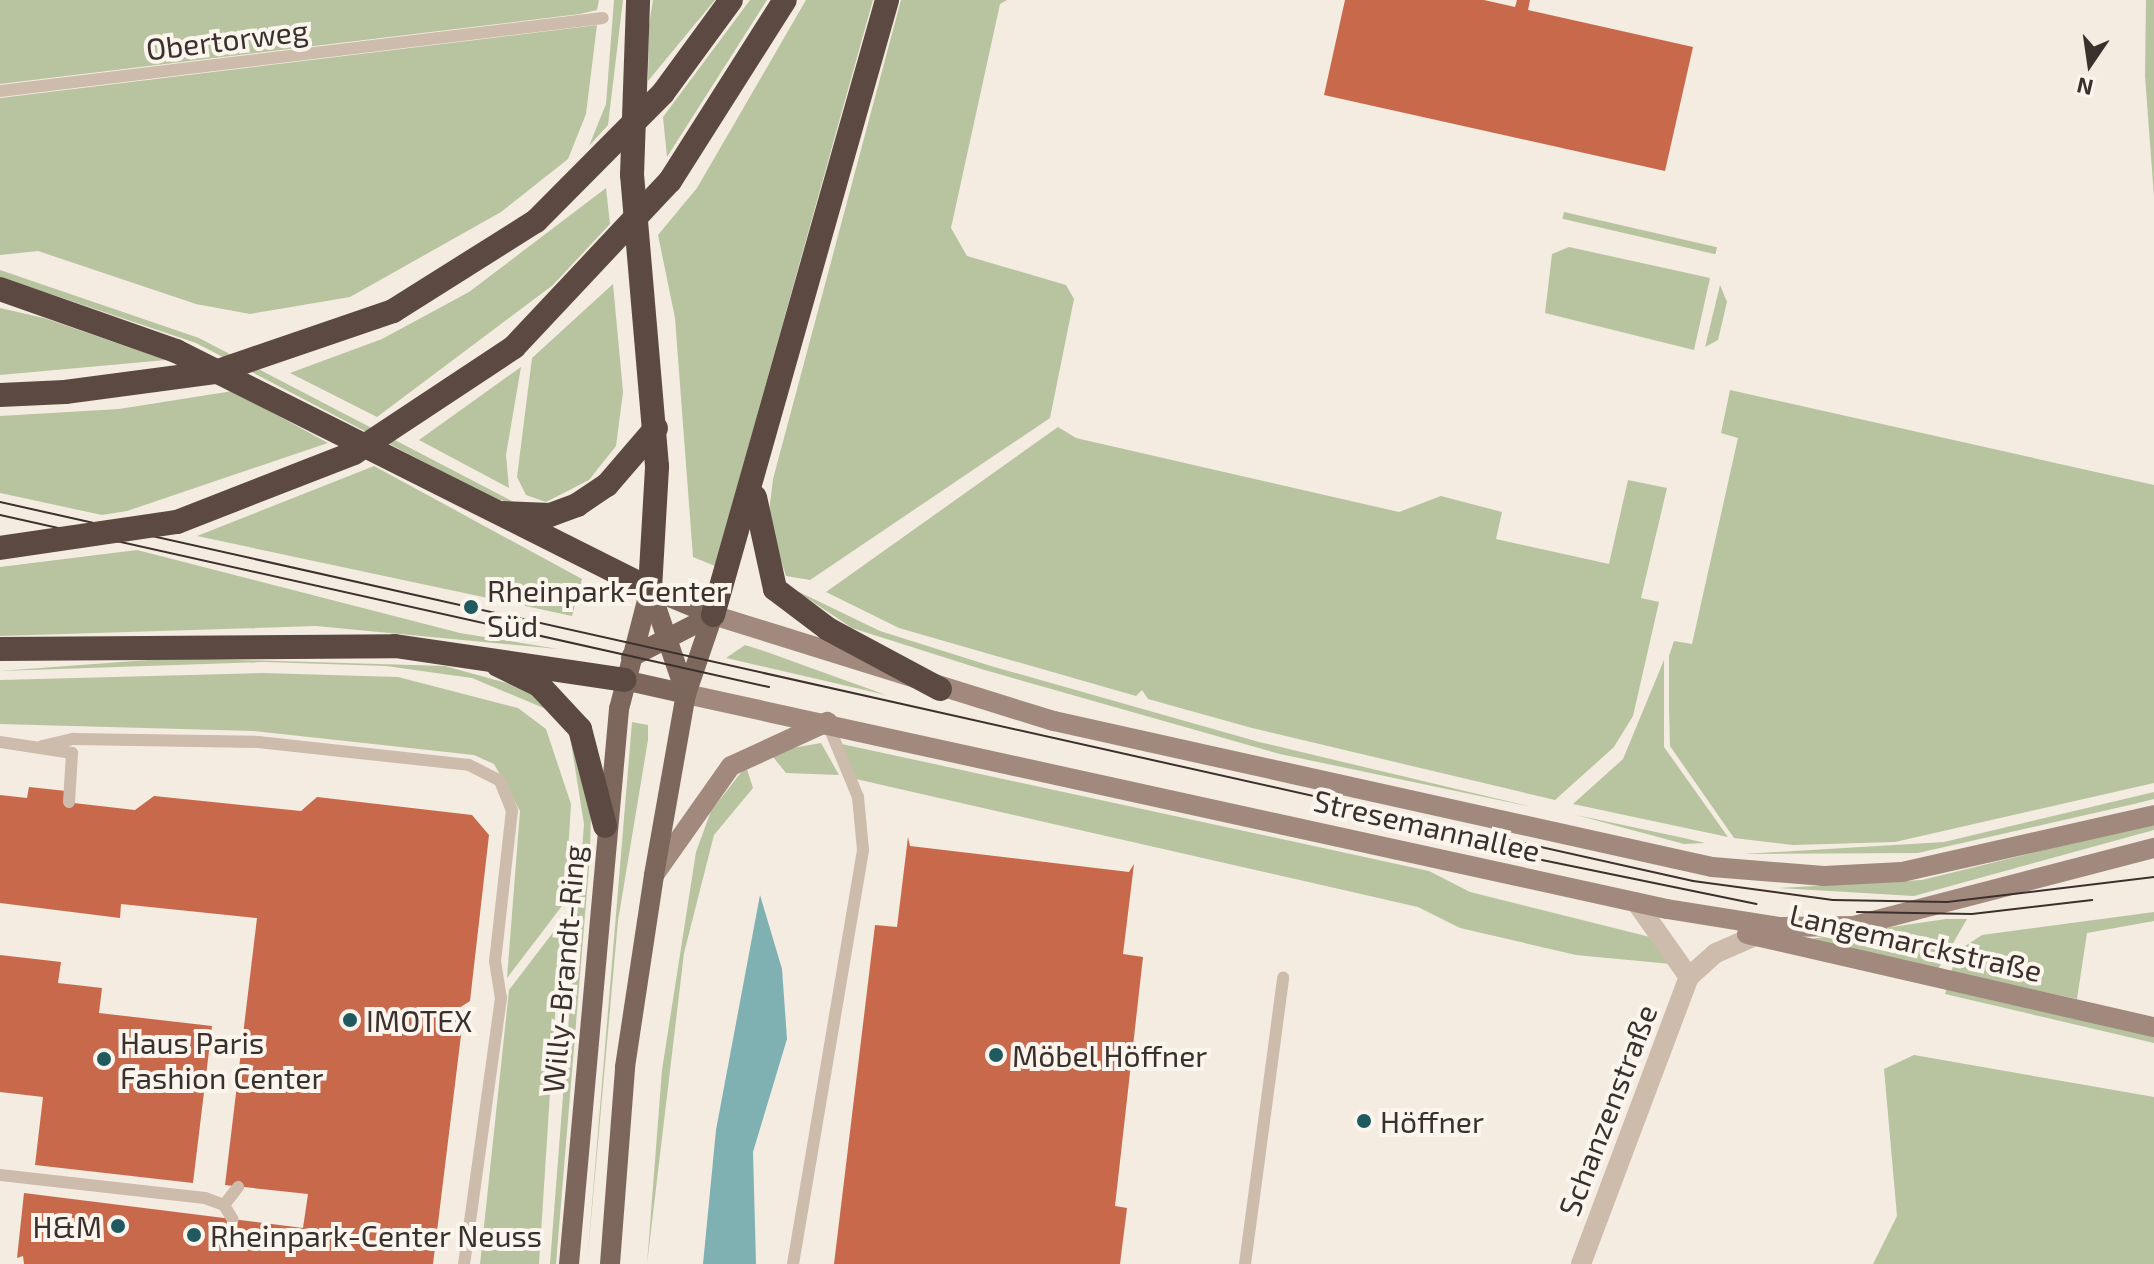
<!DOCTYPE html>
<meta charset="utf-8">
<style>
body{margin:0}
#map{position:relative;width:2154px;height:1264px;overflow:hidden;background:#f4ebe1;font-family:"Exo 2",sans-serif}
div>[style]{position:absolute}
.green>*{inset:0;background:#b8c4a0;transform-origin:0 0}
.water>*{inset:0;background:#7fb0b2}
.building>*{inset:0;background:#c8694b}
.lane>*{height:12px;margin:-6px;padding:0 6px;transform-origin:6px;border-radius:6px;background:#cdbbac}
.street>*{height:20px;margin:-10px;padding:0 10px;transform-origin:10px;border-radius:10px;background:#cdbbac}
.secondary>*{height:20px;margin:-10px;padding:0 10px;transform-origin:10px;border-radius:10px;background:#a18a7d}
.primary>*{height:20px;margin:-10px;padding:0 10px;transform-origin:10px;border-radius:10px;background:#7d675c}
.highway>*{height:24px;margin:-12px;padding:0 12px;transform-origin:12px;border-radius:12px;background:#5c4a42}
.tram>*{height:2px;margin:-1px;padding:0 1px;transform-origin:1px;border-radius:1px;background:#3b302b}
.highway-bridge>*{height:24px;margin:-12px;padding:0 12px;transform-origin:12px;border-radius:12px;background:#5c4a42}
.dots>*{width:22px;height:22px;translate:-50% -50%;box-sizing:border-box;border:4px solid #fbf5ee;border-radius:50%}
span{translate:-50% -50%;white-space:nowrap;text-align:center;line-height:1.15;-webkit-text-stroke:8px #fbf5ee;paint-order:stroke}
.street-label{font-size:30px;color:#3b302b}
.poi-label{font-size:30px;color:#3b302b}
.left{translate:0 -50%;text-align:left}
.right{translate:-100% -50%;text-align:right}
.north{position:absolute;left:2050px;top:24px;width:80px;height:80px;-webkit-text-stroke:6px #fbf5ee;paint-order:stroke;rotate:193deg;font-size:22px;font-weight:700;line-height:32px;text-align:center;color:#3b302b}
.north::after{content:'';display:block;margin:auto;width:28px;height:36px;background:#3b302b;clip-path:polygon(50% 0,100% 100%,50% 72%,0 100%)}
</style>
<div id="map">
<div class="green">
<div style="clip-path:polygon(0 0,599px 0,597px 10px,580px 14px,0 84px)"></div>
<div style="clip-path:polygon(614px 0,623px 0,608px 125px,589px 146px,606px 104px)"></div>
<div style="clip-path:polygon(653px 0,715px 0,648px 81px,649px 25px)"></div>
<div style="clip-path:polygon(750px 0,767px 0,667px 157px,663px 117px)"></div>
<div style="clip-path:polygon(806px 0,873px 0,715px 566px,693px 557px,675px 318px,658px 235px,697px 188px)"></div>
<div style="clip-path:polygon(901px 0,1007px 0,1000px 4px,951px 228px,967px 256px,1066px 285px,1074px 299px,1050px 418px,810px 580px,786px 576px,768px 520px,773px 479px)"></div>
<div style="clip-path:polygon(2146px 0,2154px 0,2154px 197px,2145px 76px)"></div>
<div style="clip-path:polygon(597px 25px,586px 114px,568px 159px,501px 212px,350px 297px,250px 314px,196px 304px,38px 251px,0 255px,0 98px)"></div>
<div style="clip-path:polygon(606px 188px,610px 224px,553px 285px,377px 417px,290px 373px,382px 339px,469px 292px)"></div>
<div style="left:1564px;top:212px;width:157px;height:7px;rotate:13deg"></div>
<div style="clip-path:polygon(1569px 247px,1710px 278px,1694px 350px,1545px 313px,1552px 254px)"></div>
<div style="clip-path:polygon(0 270px,199px 338px,514px 502px,497px 500px,196px 343px,0 277px)"></div>
<div style="clip-path:polygon(613px 284px,623px 392px,616px 446px,589px 480px,546px 502px,526px 495px,517px 477px,532px 358px)"></div>
<div style="clip-path:polygon(1720px 285px,1727px 302px,1718px 340px,1705px 347px)"></div>
<div style="clip-path:polygon(0 308px,44px 318px,166px 360px,0 375px)"></div>
<div style="clip-path:polygon(521px 367px,506px 455px,509px 488px,419px 440px)"></div>
<div style="clip-path:polygon(1730px 390px,2154px 485px,2154px 783px,1895px 842px,1793px 845px,1734px 838px,1670px 746px,1669px 708px,1669px 656px,1674px 641px,1692px 644px,1738px 438px,1721px 433px)"></div>
<div style="clip-path:polygon(233px 391px,328px 443px,127px 511px,102px 515px,0 493px,0 416px,119px 409px)"></div>
<div style="clip-path:polygon(1058px 427px,1076px 438px,1399px 512px,1441px 496px,1502px 512px,1496px 539px,1609px 564px,1628px 480px,1667px 488px,1641px 598px,1659px 602px,1633px 716px,1614px 747px,1555px 800px,1252px 728px,1148px 699px,1142px 690px,1136px 696px,899px 628px,826px 592px)"></div>
<div style="clip-path:polygon(374px 466px,582px 579px,572px 616px,197px 536px)"></div>
<div style="clip-path:polygon(137px 550px,460px 633px,558px 649px,316px 626px,0 636px,0 567px)"></div>
<div style="clip-path:polygon(795px 590px,880px 631px,991px 666px,1259px 742px,1532px 807px,1280px 754px,981px 669px,852px 628px)"></div>
<div style="clip-path:polygon(745px 645px,764px 651px,886px 695px,726px 658px)"></div>
<div style="clip-path:polygon(175px 658px,445px 666px,528px 689px,546px 709px,472px 678px,386px 666px,265px 662px,0 671px)"></div>
<div style="clip-path:polygon(1664px 660px,1664px 747px,1728px 837px,1573px 804px,1623px 759px)"></div>
<div style="clip-path:polygon(262px 673px,398px 677px,518px 708px,546px 729px,571px 804px,565px 902px,507px 978px,520px 811px,494px 764px,474px 755px,254px 731px,0 724px,0 680px)"></div>
<div style="clip-path:polygon(632px 722px,648px 725px,648px 740px,618px 921px,587px 1264px)"></div>
<div style="clip-path:polygon(568px 724px,591px 813px,590px 855px,556px 1264px,550px 1264px,584px 824px)"></div>
<div style="clip-path:polygon(821px 743px,839px 775px,786px 773px,769px 752px)"></div>
<div style="clip-path:polygon(837px 743px,1429px 871px,1470px 892px,1650px 937px,1671px 964px,1576px 955px,1460px 928px,1418px 907px,856px 779px)"></div>
<div style="clip-path:polygon(746px 766px,753px 788px,714px 835px,684px 953px,647px 1264px,662px 1070px,696px 852px,711px 811px)"></div>
<div style="clip-path:polygon(2154px 792px,2154px 799px,2134px 804px,1918px 853px,1743px 854px,1944px 842px)"></div>
<div style="clip-path:polygon(1576px 815px,1684px 838px,1705px 843px,1684px 844px)"></div>
<div style="clip-path:polygon(2154px 823px,2154px 830px,1914px 896px,1779px 888px,1922px 880px)"></div>
<div style="clip-path:polygon(2154px 912px,2154px 921px,2087px 933px,2077px 999px,1951px 972px,1959px 950px,1982px 935px)"></div>
<div style="clip-path:polygon(1967px 919px,1938px 969px,1810px 939px,1946px 919px)"></div>
<div style="clip-path:polygon(561px 922px,539px 1264px,480px 1264px,509px 990px)"></div>
<div style="clip-path:polygon(1948px 985px,2154px 1037px,2154px 1043px,1945px 994px)"></div>
<div style="clip-path:polygon(1914px 1055px,2154px 1097px,2154px 1264px,1873px 1264px,1897px 1216px,1884px 1069px)"></div>
</div>
<div class="water">
<div style="clip-path:polygon(760px 895px,782px 969px,787px 1039px,753px 1152px,756px 1264px,703px 1264px,716px 1130px)"></div>
</div>
<div class="building">
<div style="clip-path:polygon(1345px 0,1484px 0,1515px 7px,1517px 0,1530px 0,1528px 10px,1693px 47px,1665px 171px,1324px 95px)"></div>
<div style="clip-path:polygon(29px 787px,66px 791px,65px 802px,135px 810px,154px 796px,301px 811px,317px 797px,472px 815px,489px 835px,470px 1001px,450px 1014px,462px 1027px,433px 1264px,24px 1264px,23px 1256px,17px 1258px,24px 1193px,303px 1228px,308px 1194px,225px 1185px,257px 918px,121px 904px,120px 918px,0 903px,0 795px,27px 798px)"></div>
<div style="clip-path:polygon(908px 837px,910px 846px,1129px 872px,1134px 864px,1123px 954px,1143px 957px,1115px 1206px,1127px 1208px,1120px 1264px,834px 1264px,875px 925px,897px 927px)"></div>
<div style="clip-path:polygon(0 955px,61px 962px,58px 983px,102px 988px,99px 1013px,212px 1026px,193px 1183px,35px 1165px,43px 1097px,0 1092px)"></div>
</div>
<div class="lane">
<div style="left:0;top:91px;width:607px;rotate:-6.9deg"></div>
<div style="left:0;top:742px;width:73px;rotate:8.7deg"></div>
<div style="left:72px;top:753px;width:49px;rotate:93.5deg"></div>
<div style="left:42px;top:746px;width:32px;rotate:-13deg"></div>
<div style="left:73px;top:739px;width:185px;rotate:0.9deg"></div>
<div style="left:258px;top:742px;width:212px;rotate:6.2deg"></div>
<div style="left:469px;top:765px;width:35px;rotate:27deg"></div>
<div style="left:500px;top:781px;width:31px;rotate:68deg"></div>
<div style="left:512px;top:810px;width:152px;rotate:96.4deg"></div>
<div style="left:495px;top:961px;width:37px;rotate:81deg"></div>
<div style="left:501px;top:998px;width:269px;rotate:97.9deg"></div>
<div style="left:0;top:1175px;width:206px;rotate:6.4deg"></div>
<div style="left:205px;top:1198px;width:20px;rotate:20deg"></div>
<div style="left:224px;top:1205px;width:17px;rotate:59deg"></div>
<div style="left:224px;top:1205px;width:23px;rotate:-52deg"></div>
<div style="left:793px;top:1264px;width:420px;rotate:-80.4deg"></div>
<div style="left:863px;top:850px;width:53px;rotate:-95.4deg"></div>
<div style="left:858px;top:797px;width:81px;rotate:-112.5deg"></div>
<div style="left:1245px;top:1264px;width:289px;rotate:-82.4deg"></div>
</div>
<div class="street">
<div style="left:1636px;top:902px;width:92px;rotate:54.8deg"></div>
<div style="left:1581px;top:1264px;width:307px;rotate:-69.4deg"></div>
<div style="left:1689px;top:977px;width:36px;rotate:-42deg"></div>
<div style="left:1716px;top:953px;width:43px;rotate:-23.6deg"></div>
</div>
<div class="secondary">
<div style="left:713px;top:615px;width:357px;rotate:17.3deg"></div>
<div style="left:1054px;top:721px;width:674px;rotate:12.51deg"></div>
<div style="left:1712px;top:867px;width:112px;rotate:4.6deg"></div>
<div style="left:1824px;top:876px;width:78px;rotate:-2.9deg"></div>
<div style="left:1902px;top:872px;width:258px;rotate:-12.7deg"></div>
<div style="left:686px;top:694px;width:1004px;rotate:12.36deg"></div>
<div style="left:1667px;top:909px;width:113px;rotate:9.1deg"></div>
<div style="left:1779px;top:927px;width:75px;rotate:-0.8deg"></div>
<div style="left:1854px;top:926px;width:310px;rotate:-14.6deg"></div>
<div style="left:654px;top:875px;width:133px;rotate:-54.8deg"></div>
<div style="left:731px;top:766px;width:106px;rotate:-24.6deg"></div>
<div style="left:1747px;top:934px;width:417px;rotate:12.9deg"></div>
</div>
<div class="primary">
<div style="left:650px;top:589px;width:111px;rotate:71.1deg"></div>
<div style="left:650px;top:589px;width:68px;rotate:22.4deg"></div>
<div style="left:631px;top:657px;width:92px;rotate:-27.1deg"></div>
<div style="left:624px;top:680px;width:64px;rotate:12.7deg"></div>
<div style="left:569px;top:1264px;width:557px;rotate:-84.85deg"></div>
<div style="left:619px;top:709px;width:124px;rotate:-75.5deg"></div>
<div style="left:610px;top:1264px;width:198px;rotate:-85.6deg"></div>
<div style="left:625px;top:1067px;width:194px;rotate:-81.4deg"></div>
<div style="left:654px;top:875px;width:184px;rotate:-80deg"></div>
<div style="left:686px;top:694px;width:83px;rotate:-71.1deg"></div>
</div>
<div class="highway">
<div style="left:663px;top:93px;width:115px;rotate:-53.8deg"></div>
<div style="left:670px;top:181px;width:214px;rotate:-57.6deg"></div>
<div style="left:0;top:289px;width:187px;rotate:19.4deg"></div>
<div style="left:176px;top:351px;width:530px;rotate:26.66deg"></div>
<div style="left:650px;top:589px;width:123px;rotate:-86.7deg"></div>
<div style="left:657px;top:466px;width:292px;rotate:-94.9deg"></div>
<div style="left:632px;top:175px;width:175px;rotate:-88deg"></div>
<div style="left:0;top:395px;width:65px;rotate:-2.6deg"></div>
<div style="left:755px;top:497px;width:94px;rotate:77.7deg"></div>
<div style="left:775px;top:589px;width:66px;rotate:37deg"></div>
<div style="left:828px;top:629px;width:127px;rotate:28.2deg"></div>
<div style="left:504px;top:513px;width:46px;rotate:2.5deg"></div>
<div style="left:550px;top:515px;width:29px;rotate:-20deg"></div>
<div style="left:577px;top:505px;width:36px;rotate:-34deg"></div>
<div style="left:607px;top:485px;width:75px;rotate:-49.3deg"></div>
<div style="left:713px;top:615px;width:639px;rotate:-74.2deg"></div>
<div style="left:0;top:649px;width:395px;rotate:-0.4deg"></div>
<div style="left:395px;top:646px;width:232px;rotate:8.4deg"></div>
<div style="left:498px;top:665px;width:46px;rotate:26deg"></div>
<div style="left:539px;top:685px;width:60px;rotate:47deg"></div>
<div style="left:580px;top:729px;width:100px;rotate:75.5deg"></div>
</div>
<div class="tram">
<div style="left:0;top:502px;width:1735px;rotate:12.62deg"></div>
<div style="left:1693px;top:881px;width:141px;rotate:7.7deg"></div>
<div style="left:1833px;top:900px;width:114px;rotate:1deg"></div>
<div style="left:1947px;top:902px;width:209px;rotate:-6.9deg"></div>
<div style="left:0;top:515px;width:788px;rotate:12.61deg"></div>
<div style="left:1542px;top:860px;width:219px;rotate:11.6deg"></div>
<div style="left:1857px;top:912px;width:115px;rotate:1deg"></div>
<div style="left:1972px;top:914px;width:121px;rotate:-6.7deg"></div>
</div>
<div class="highway-bridge">
<div style="left:65px;top:392px;width:151px;rotate:-7.6deg"></div>
<div style="left:215px;top:372px;width:188px;rotate:-18.9deg"></div>
<div style="left:393px;top:311px;width:169px;rotate:-32.2deg"></div>
<div style="left:536px;top:221px;width:180px;rotate:-45.2deg"></div>
<div style="left:0;top:548px;width:179px;rotate:-8.4deg"></div>
<div style="left:177px;top:522px;width:190px;rotate:-21.3deg"></div>
<div style="left:354px;top:453px;width:192px;rotate:-33.5deg"></div>
<div style="left:514px;top:347px;width:228px;rotate:-46.8deg"></div>
</div>
<div class="dots">
<div style="left:471px;top:607px;background:#1f5a5e"></div>
<div style="left:350px;top:1020px;background:#1f5a5e"></div>
<div style="left:996px;top:1055px;background:#1f5a5e"></div>
<div style="left:104px;top:1059px;background:#1f5a5e"></div>
<div style="left:1364px;top:1121px;background:#1f5a5e"></div>
<div style="left:118px;top:1226px;background:#1f5a5e"></div>
<div style="left:194px;top:1235px;background:#1f5a5e"></div>
</div>
<div class="street-label">
<span style="left:227px;top:39px;rotate:-7deg">Obertorweg</span>
<span style="left:1427px;top:825px;rotate:13deg">Stresemannallee</span>
<span style="left:1916px;top:942px;rotate:13deg">Langemarckstraße</span>
<span style="left:563px;top:969px;rotate:-85deg">Willy-Brandt-Ring</span>
<span style="left:1607px;top:1110px;rotate:-69deg">Schanzenstraße</span>
</div>
<div class="poi-label">
<span class="left" style="left:487px;top:607px">Rheinpark-Center<br>Süd</span>
<span class="left" style="left:366px;top:1020px">IMOTEX</span>
<span class="left" style="left:120px;top:1059px">Haus Paris<br>Fashion Center</span>
<span class="left" style="left:1012px;top:1055px">Möbel Höffner</span>
<span class="left" style="left:1380px;top:1121px">Höffner</span>
<span class="right" style="left:102px;top:1226px">H&amp;M</span>
<span class="left" style="left:210px;top:1235px">Rheinpark-Center Neuss</span>
</div>
<div class="north">N</div>
</div>
